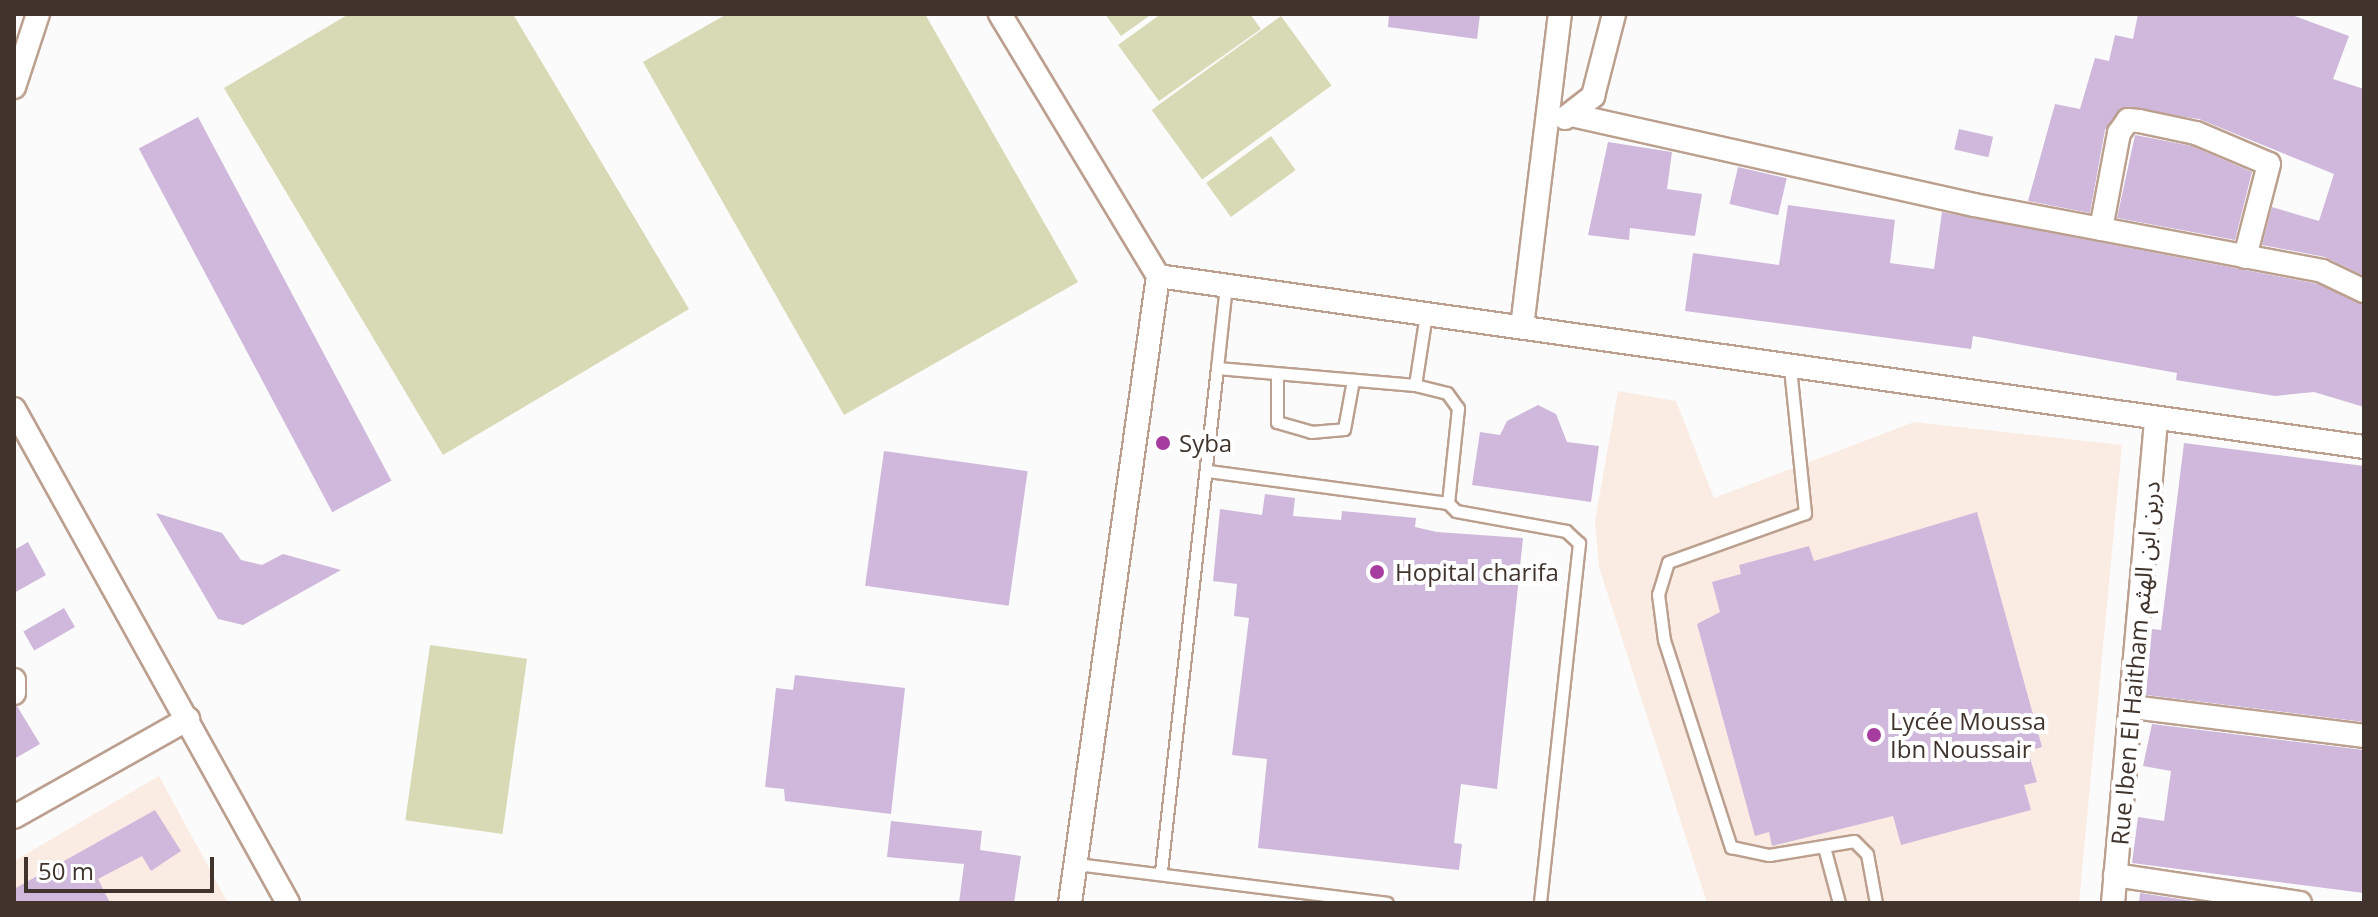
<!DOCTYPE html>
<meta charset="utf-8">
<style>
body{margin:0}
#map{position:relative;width:2378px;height:917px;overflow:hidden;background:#fbfbfb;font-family:"Open Sans","Noto Sans Arabic",sans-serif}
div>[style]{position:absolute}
.built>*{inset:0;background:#fbece3}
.green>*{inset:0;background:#d7dab4;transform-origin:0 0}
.building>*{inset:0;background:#cfb8dc;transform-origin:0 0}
.roads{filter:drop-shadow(2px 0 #bca08f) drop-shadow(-2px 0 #bca08f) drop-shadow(0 2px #bca08f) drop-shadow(0 -2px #bca08f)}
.lane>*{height:11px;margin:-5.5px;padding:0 5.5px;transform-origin:5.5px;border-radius:5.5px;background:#fff}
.street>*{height:22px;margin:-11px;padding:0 11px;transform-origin:11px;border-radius:11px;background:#fff}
.dots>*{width:22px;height:22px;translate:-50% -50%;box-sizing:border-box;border:4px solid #fff;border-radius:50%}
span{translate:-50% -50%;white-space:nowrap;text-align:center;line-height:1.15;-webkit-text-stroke:8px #fff;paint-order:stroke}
.poi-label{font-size:24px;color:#40342d}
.left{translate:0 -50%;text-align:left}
.street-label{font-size:24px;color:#40342d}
.frame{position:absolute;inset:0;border:16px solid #40342d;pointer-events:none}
.scale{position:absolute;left:24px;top:857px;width:190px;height:36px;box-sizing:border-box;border:4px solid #40342d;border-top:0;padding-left:10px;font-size:24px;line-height:28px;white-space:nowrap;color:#40342d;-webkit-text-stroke:6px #fff;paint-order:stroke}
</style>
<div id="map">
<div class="built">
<div style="clip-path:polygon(1618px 391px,1676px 401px,1714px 498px,1914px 422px,2122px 445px,2079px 903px,1707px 903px,1599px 567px,1595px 521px)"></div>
<div style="clip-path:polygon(159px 776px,228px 903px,14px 903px,14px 861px)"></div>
</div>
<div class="green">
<div style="clip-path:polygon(349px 14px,513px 14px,689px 309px,443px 455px,224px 88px)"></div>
<div style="clip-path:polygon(727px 14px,925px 14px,1078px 282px,844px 415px,643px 62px)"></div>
<div style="clip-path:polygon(1105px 14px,1152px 14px,1121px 36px)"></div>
<div style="clip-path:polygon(1161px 14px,1250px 14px,1261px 29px,1159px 101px,1118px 45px)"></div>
<div style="left:1281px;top:16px;width:86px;height:160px;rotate:54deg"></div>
<div style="left:1271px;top:136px;width:42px;height:80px;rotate:54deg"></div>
<div style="left:430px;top:645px;width:98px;height:177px;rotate:8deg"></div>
</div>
<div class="building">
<div style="clip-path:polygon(1389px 14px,1480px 14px,1477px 39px,1388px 27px)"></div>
<div style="clip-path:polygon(2138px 14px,2289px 14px,2349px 36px,2333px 79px,2364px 89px,2364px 276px,2325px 257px,2262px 245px,2272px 207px,2319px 221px,2334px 174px,2199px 119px,2121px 108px,2105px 130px,2090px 213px,2028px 201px,2055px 104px,2080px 109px,2095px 58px,2109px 61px,2115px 35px,2133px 39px)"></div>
<div style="left:198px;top:117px;width:412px;height:67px;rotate:62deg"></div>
<div style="left:1959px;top:129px;width:35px;height:21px;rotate:13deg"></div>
<div style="clip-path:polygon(2135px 135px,2192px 146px,2252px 172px,2235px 240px,2117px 218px)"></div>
<div style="clip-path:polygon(1608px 142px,1672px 152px,1667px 189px,1702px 194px,1695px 236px,1630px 228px,1629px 240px,1588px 235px)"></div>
<div style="left:1738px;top:167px;width:50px;height:38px;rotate:13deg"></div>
<div style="clip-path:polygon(1788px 205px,1895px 220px,1890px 263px,1934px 269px,1942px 212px,2318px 284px,2364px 305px,2364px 407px,2314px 392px,2275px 396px,2176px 380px,2177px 373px,1973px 336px,1971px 349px,1685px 311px,1693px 253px,1779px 265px)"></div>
<div style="clip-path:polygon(1538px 405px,1556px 414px,1567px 442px,1599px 446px,1591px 502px,1472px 485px,1480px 432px,1500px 435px,1507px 421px)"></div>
<div style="clip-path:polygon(2184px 443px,2364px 466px,2364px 722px,2146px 695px,2152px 629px,2161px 630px)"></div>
<div style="left:884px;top:451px;width:145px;height:136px;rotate:8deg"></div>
<div style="clip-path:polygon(1265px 494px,1295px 498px,1293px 516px,1341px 520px,1342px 511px,1416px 518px,1415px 527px,1437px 532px,1523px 538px,1497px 789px,1461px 784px,1454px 843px,1462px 844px,1459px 870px,1258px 848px,1267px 759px,1232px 755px,1249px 618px,1234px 616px,1237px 584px,1213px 581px,1220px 509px,1262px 515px)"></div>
<div style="clip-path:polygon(1977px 512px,2042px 747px,2028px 751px,2037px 782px,2024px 785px,2031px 810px,1901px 845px,1893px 816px,1772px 846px,1769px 832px,1755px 836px,1697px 624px,1720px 612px,1712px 582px,1741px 574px,1739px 565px,1809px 546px,1814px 561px)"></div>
<div style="clip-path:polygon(156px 513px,222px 533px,241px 560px,262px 565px,283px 554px,341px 570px,243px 625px,218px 619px)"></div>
<div style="clip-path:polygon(28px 542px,46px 575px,14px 593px,14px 550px)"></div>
<div style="left:64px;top:608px;width:22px;height:47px;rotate:60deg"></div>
<div style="clip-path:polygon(795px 675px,905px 688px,891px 814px,785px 801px,784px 789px,765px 787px,776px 688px,793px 690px)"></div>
<div style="clip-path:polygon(17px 706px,40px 744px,14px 759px,14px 707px)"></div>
<div style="clip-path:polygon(2152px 724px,2364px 750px,2364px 893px,2132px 863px,2138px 817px,2164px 821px,2171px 771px,2143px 766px)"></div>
<div style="clip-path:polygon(155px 810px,181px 851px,151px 871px,142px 856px,98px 879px,110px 903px,14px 903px,14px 889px)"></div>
<div style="clip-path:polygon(891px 821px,982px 831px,980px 850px,1021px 856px,1014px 903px,959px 903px,964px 864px,887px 857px)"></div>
<div style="clip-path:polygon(2140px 893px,2206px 903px,2139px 903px)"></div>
</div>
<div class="roads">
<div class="lane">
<div style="left:1217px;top:368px;width:83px;rotate:-83.8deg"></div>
<div style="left:1790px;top:368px;width:146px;rotate:84.1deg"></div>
<div style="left:1805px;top:513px;width:145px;rotate:160.3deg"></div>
<div style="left:1668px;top:562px;width:34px;rotate:107deg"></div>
<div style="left:1658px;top:594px;width:46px;rotate:82.6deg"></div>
<div style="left:1664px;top:640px;width:218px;rotate:72.1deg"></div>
<div style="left:1731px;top:847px;width:39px;rotate:12deg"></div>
<div style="left:1769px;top:855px;width:86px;rotate:-9.4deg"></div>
<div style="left:1854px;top:841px;width:18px;rotate:45deg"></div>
<div style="left:1867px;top:854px;width:50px;rotate:79.6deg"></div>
<div style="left:1277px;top:374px;width:48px;rotate:90deg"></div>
<div style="left:1277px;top:422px;width:35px;rotate:16deg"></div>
<div style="left:1311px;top:432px;width:33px;rotate:-5deg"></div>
<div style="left:1344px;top:429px;width:50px;rotate:-79.6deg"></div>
<div style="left:1415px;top:385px;width:33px;rotate:14deg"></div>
<div style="left:1447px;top:393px;width:19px;rotate:54deg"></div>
<div style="left:1458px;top:408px;width:96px;rotate:96deg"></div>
<div style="left:1448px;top:503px;width:11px;rotate:45deg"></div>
<div style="left:1456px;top:511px;width:112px;rotate:10.3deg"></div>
<div style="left:1566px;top:531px;width:18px;rotate:43deg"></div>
<div style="left:1579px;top:543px;width:362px;rotate:96.2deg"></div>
<div style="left:1208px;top:471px;width:242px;rotate:7.6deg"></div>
<div style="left:1824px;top:847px;width:58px;rotate:75deg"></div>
<div style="left:1076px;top:864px;width:313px;rotate:7.1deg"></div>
<div style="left:1161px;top:871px;width:506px;rotate:-83.65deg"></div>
<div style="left:1217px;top:368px;width:199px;rotate:4.9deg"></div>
<div style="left:1415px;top:385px;width:72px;rotate:-81.2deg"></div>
</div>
<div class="street">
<div style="left:1000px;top:14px;width:306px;rotate:58.9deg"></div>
<div style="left:1158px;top:276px;width:633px;rotate:97.99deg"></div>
<div style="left:14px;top:87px;width:77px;rotate:-71.8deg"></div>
<div style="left:1576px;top:116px;width:408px;rotate:12.6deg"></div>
<div style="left:1974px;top:205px;width:354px;rotate:10.7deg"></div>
<div style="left:2322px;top:271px;width:47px;rotate:25.5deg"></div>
<div style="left:1565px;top:118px;width:36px;rotate:-38deg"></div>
<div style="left:1593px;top:96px;width:85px;rotate:-75.6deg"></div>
<div style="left:2101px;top:229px;width:98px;rotate:-79.4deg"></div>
<div style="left:2119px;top:133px;width:16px;rotate:-55deg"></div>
<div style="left:2128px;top:120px;width:11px;rotate:5deg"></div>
<div style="left:2139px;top:121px;width:58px;rotate:11.9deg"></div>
<div style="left:2196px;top:133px;width:79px;rotate:23deg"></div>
<div style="left:2269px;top:164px;width:96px;rotate:104.5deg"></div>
<div style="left:1158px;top:276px;width:1218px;rotate:8.07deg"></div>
<div style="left:1522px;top:327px;width:315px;rotate:-83.1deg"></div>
<div style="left:14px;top:409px;width:565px;rotate:60.98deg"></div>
<div style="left:14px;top:680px;width:13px;rotate:90deg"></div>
<div style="left:2132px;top:707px;width:234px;rotate:7.1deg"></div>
<div style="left:14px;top:817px;width:200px;rotate:-29.4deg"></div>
<div style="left:2115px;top:875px;width:187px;rotate:8.6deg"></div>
<div style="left:2113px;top:903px;width:482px;rotate:-84.9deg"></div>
</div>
</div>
<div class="dots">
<div style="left:1163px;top:443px;background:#a53c9e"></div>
<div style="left:1377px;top:572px;background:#a53c9e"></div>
<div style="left:1874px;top:735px;background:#a53c9e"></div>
</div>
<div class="poi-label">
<span class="left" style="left:1179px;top:443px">Syba</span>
<span class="left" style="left:1395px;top:572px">Hopital charifa</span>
<span class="left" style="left:1890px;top:735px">Lycée Moussa<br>Ibn Noussair</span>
</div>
<div class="street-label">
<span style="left:2135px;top:663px;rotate:-85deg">Rue Iben El Haitham دربن ابن الهثم</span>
</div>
<div class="frame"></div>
<div class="scale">50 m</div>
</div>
